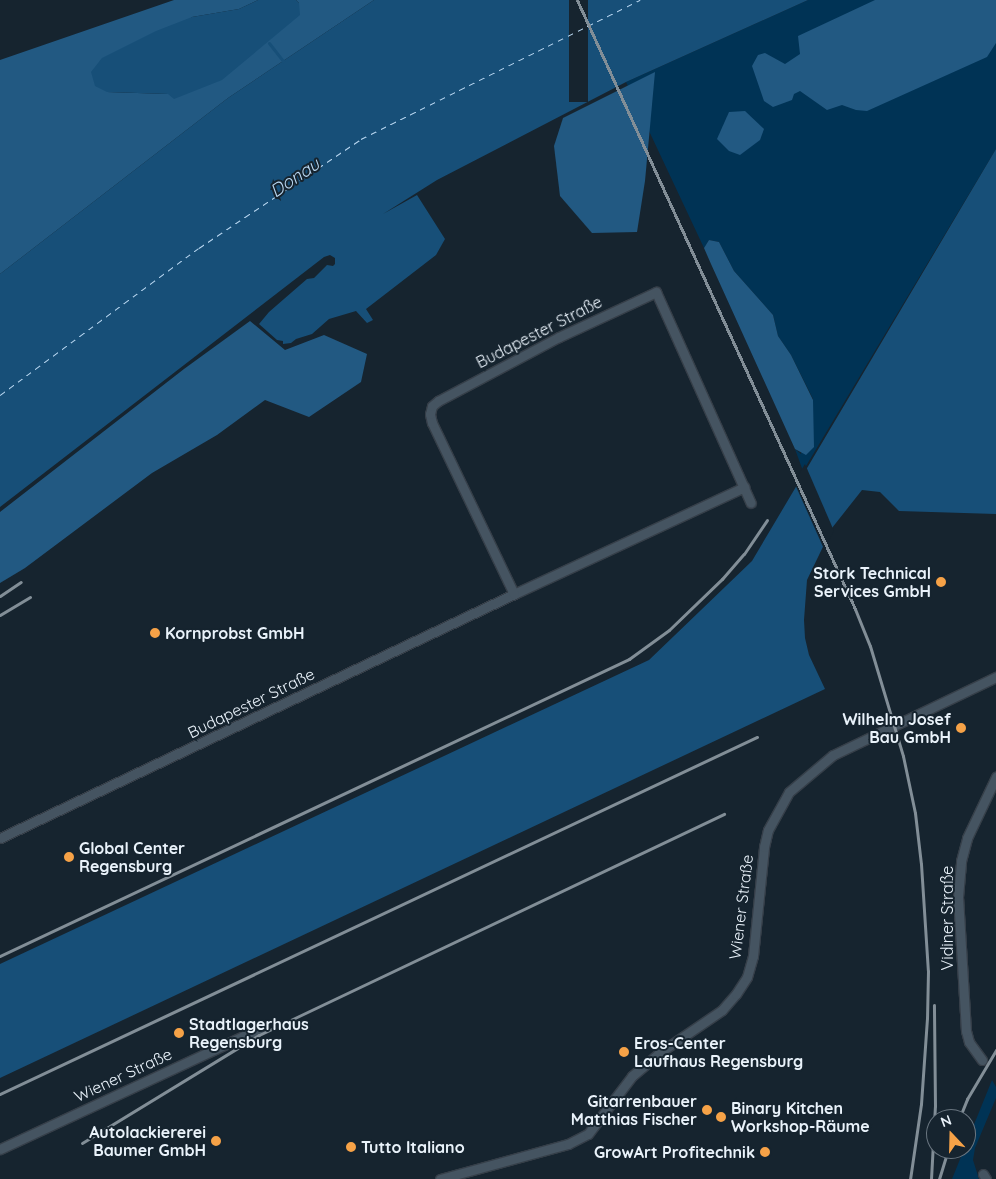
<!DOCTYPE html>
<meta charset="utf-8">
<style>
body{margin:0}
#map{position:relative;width:996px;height:1179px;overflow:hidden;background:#16242f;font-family:Quicksand,sans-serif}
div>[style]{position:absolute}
.green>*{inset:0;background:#035}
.forest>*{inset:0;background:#225982}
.water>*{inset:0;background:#174f78}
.pier>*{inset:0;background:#16242f;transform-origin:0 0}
.stream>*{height:3px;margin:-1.5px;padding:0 1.5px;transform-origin:1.5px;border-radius:1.5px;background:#174f78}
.ferry>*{height:1px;margin-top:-0.5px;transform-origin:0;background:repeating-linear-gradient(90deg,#bad8f2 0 6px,transparent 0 11px)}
.roads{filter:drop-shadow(1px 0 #363f49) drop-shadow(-1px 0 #363f49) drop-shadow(0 1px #363f49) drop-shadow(0 -1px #363f49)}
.minor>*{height:9px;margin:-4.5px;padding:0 4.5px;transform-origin:4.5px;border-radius:4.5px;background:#455461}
.rail>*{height:3px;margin:-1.5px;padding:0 1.5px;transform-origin:1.5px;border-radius:1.5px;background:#828e97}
.dots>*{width:14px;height:14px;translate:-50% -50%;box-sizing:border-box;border:2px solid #16242f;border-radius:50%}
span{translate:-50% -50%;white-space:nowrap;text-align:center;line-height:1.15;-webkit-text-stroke:4px #16242f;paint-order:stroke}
.street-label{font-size:16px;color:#e9f2fa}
.poi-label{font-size:16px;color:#e9f2fa;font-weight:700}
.right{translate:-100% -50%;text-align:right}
.left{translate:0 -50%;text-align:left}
.water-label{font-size:18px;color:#bad8f2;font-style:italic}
.north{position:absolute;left:926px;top:1109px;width:50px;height:50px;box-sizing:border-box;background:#16242f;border:1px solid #6a7680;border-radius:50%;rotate:339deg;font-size:14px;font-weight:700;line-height:20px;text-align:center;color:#e9f2fa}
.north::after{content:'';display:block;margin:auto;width:18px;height:22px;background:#f6a247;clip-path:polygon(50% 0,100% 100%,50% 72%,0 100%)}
</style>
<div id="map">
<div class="green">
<div style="clip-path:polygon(808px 0,996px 0,996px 149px,803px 471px,795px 449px,801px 454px,813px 399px,791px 355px,778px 336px,773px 315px,734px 271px,719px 242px,709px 240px,704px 248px,626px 82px)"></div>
<div style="clip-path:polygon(992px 1080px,996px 1087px,996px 1098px,975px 1148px,973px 1160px,979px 1179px,952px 1179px)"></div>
</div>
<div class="forest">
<div style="clip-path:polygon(174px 0,258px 0,239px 9px,192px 17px,107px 92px,168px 94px,299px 3px,296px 0,374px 0,228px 98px,0 274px,0 60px)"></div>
<div style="clip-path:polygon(875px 0,996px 0,996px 43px,987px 57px,867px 111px,856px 110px,842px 105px,827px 110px,800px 91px,794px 94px,792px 100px,773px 107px,764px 101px,752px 66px,758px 55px,765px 53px,785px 64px,800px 54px,798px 36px)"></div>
<div style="clip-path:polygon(655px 72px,645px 181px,637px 232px,592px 233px,560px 196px,554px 146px,563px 118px)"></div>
<div style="clip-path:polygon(745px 111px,764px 129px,760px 140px,740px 155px,729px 151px,717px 139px,729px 112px)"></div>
<div style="clip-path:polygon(709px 240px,719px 242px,734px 271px,773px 315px,778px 336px,791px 355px,813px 400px,814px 447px,806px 455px,795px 449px,711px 264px,704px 248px)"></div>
<div style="clip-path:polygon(250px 321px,285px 350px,324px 335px,367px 354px,361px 382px,309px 417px,265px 400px,217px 435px,152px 473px,25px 568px,0 583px,0 512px,184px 369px)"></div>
</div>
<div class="water">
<div style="clip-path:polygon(258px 0,296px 0,299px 3px,300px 15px,222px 80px,174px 99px,168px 94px,107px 92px,95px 86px,91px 72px,102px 58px,156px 31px,192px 17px,239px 9px)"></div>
<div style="clip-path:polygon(374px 0,808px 0,626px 82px,437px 180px,383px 214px,417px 195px,445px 239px,436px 255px,366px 309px,373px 320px,367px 323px,356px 311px,329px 319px,312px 334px,296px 339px,291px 343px,283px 344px,283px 341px,277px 340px,259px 324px,269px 312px,307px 279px,314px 278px,327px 265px,333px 266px,335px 264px,335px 258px,330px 255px,324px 257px,0 507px,0 274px,228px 98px)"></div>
<div style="clip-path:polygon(996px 149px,996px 514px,899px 511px,880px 492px,862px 490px,832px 528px,807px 580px,804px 620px,805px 638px,809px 655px,825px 689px,0 1078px,0 964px,649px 660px,752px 561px)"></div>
</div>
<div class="pier">
<div style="left:569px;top:0;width:19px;height:102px"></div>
<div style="clip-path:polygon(805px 464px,834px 531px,824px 549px,794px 482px)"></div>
</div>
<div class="stream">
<div style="left:269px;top:43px;width:23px;rotate:52deg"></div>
</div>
<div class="ferry">
<div style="left:0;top:395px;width:247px;rotate:-36.5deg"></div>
<div style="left:199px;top:248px;width:195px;rotate:-33.9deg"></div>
<div style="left:361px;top:139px;width:312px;rotate:-26.5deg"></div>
</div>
<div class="roads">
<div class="minor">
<div style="left:514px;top:594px;width:254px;rotate:-24.9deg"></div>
<div style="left:0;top:838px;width:569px;rotate:-25.39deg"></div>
<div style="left:514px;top:594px;width:190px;rotate:-115.6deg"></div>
<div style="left:432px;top:423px;width:9px;rotate:-103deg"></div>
<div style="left:430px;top:414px;width:8px;rotate:-76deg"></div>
<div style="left:432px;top:406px;width:8px;rotate:-40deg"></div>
<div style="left:438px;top:401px;width:137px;rotate:-27.9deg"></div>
<div style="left:559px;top:337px;width:107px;rotate:-24.9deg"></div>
<div style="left:656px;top:292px;width:231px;rotate:65.8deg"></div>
<div style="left:982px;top:1060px;width:22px;rotate:-126deg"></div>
<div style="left:969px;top:1042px;width:11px;rotate:-105deg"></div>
<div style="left:966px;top:1031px;width:134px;rotate:-93.4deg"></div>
<div style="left:958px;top:897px;width:36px;rotate:-85deg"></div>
<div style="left:961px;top:861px;width:24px;rotate:-75deg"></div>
<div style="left:967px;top:838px;width:68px;rotate:-64.6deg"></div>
<div style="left:0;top:1149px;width:285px;rotate:-24.9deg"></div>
<div style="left:983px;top:1174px;width:6px;rotate:59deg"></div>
<div style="left:440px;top:1179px;width:133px;rotate:-15.3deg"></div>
<div style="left:568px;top:1144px;width:22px;rotate:-27deg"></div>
<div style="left:588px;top:1134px;width:73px;rotate:-52.8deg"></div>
<div style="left:632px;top:1076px;width:35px;rotate:-40deg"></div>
<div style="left:659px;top:1053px;width:76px;rotate:-34.3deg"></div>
<div style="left:722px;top:1010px;width:21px;rotate:-49deg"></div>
<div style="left:736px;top:994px;width:20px;rotate:-57deg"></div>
<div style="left:747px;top:977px;width:22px;rotate:-74deg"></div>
<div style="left:753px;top:956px;width:110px;rotate:-84.2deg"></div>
<div style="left:764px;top:847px;width:17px;rotate:-77deg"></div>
<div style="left:768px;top:830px;width:43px;rotate:-61.1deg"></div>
<div style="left:789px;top:792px;width:57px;rotate:-40.1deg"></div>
<div style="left:833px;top:755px;width:181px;rotate:-25.6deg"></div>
</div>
</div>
<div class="rail">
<div style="left:577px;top:0;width:669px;rotate:65.46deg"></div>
<div style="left:855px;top:609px;width:40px;rotate:68deg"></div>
<div style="left:870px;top:646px;width:115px;rotate:73.3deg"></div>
<div style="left:903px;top:756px;width:58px;rotate:78.1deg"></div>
<div style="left:915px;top:813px;width:51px;rotate:83.3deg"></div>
<div style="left:921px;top:864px;width:107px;rotate:86.3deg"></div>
<div style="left:928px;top:971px;width:47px;rotate:91.2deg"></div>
<div style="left:927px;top:1018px;width:86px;rotate:94deg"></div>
<div style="left:921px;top:1104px;width:76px;rotate:98.3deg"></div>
<div style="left:0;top:596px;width:25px;rotate:-34deg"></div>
<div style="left:0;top:615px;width:35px;rotate:-31deg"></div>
<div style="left:0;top:956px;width:696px;rotate:-25.28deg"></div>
<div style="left:629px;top:659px;width:49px;rotate:-35.9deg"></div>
<div style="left:669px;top:630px;width:74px;rotate:-43.9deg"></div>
<div style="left:722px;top:579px;width:33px;rotate:-49deg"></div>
<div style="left:744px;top:554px;width:41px;rotate:-55.9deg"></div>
<div style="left:0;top:1094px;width:837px;rotate:-25.25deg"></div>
<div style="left:959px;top:1119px;width:22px;rotate:-68deg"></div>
<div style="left:967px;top:1099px;width:57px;rotate:-59.4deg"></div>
<div style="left:82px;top:1143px;width:207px;rotate:-31.4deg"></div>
<div style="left:259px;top:1035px;width:515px;rotate:-25.42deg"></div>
<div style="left:931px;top:1179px;width:73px;rotate:-86.9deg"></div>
<div style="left:935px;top:1106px;width:101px;rotate:-90.6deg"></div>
<div style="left:939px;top:1179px;width:31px;rotate:-73deg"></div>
</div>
<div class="dots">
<div style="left:941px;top:582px;background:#f6a247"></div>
<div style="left:155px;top:633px;background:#f6a247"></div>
<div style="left:961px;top:728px;background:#f6a247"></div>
<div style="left:69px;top:857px;background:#f6a247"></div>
<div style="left:179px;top:1033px;background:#f6a247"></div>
<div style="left:624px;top:1052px;background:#f6a247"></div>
<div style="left:707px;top:1110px;background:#f6a247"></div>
<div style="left:721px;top:1117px;background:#f6a247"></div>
<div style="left:216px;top:1141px;background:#f6a247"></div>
<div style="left:351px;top:1147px;background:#f6a247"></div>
<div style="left:765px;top:1152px;background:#f6a247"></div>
</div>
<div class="street-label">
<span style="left:539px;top:332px;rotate:-27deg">Budapester Straße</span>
<span style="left:251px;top:703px;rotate:-26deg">Budapester Straße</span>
<span style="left:741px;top:907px;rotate:-83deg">Wiener Straße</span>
<span style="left:947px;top:918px;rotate:-90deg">Vidiner Straße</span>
<span style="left:123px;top:1075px;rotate:-25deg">Wiener Straße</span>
</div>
<div class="poi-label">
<span class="right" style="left:931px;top:582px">Stork Technical<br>Services GmbH</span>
<span class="left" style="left:165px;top:633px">Kornprobst GmbH</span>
<span class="right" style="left:951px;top:728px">Wilhelm Josef<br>Bau GmbH</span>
<span class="left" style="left:79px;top:857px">Global Center<br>Regensburg</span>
<span class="left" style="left:189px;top:1033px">Stadtlagerhaus<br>Regensburg</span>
<span class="left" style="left:634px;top:1052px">Eros-Center<br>Laufhaus Regensburg</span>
<span class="right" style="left:697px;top:1110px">Gitarrenbauer<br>Matthias Fischer</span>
<span class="left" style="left:731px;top:1117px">Binary Kitchen<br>Workshop-Räume</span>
<span class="right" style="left:206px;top:1141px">Autolackiererei<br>Baumer GmbH</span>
<span class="left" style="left:361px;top:1147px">Tutto Italiano</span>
<span class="right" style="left:755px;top:1152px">GrowArt Profitechnik</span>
</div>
<div class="water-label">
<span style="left:295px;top:178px;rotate:-34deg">Donau</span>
</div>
<div class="north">N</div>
</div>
